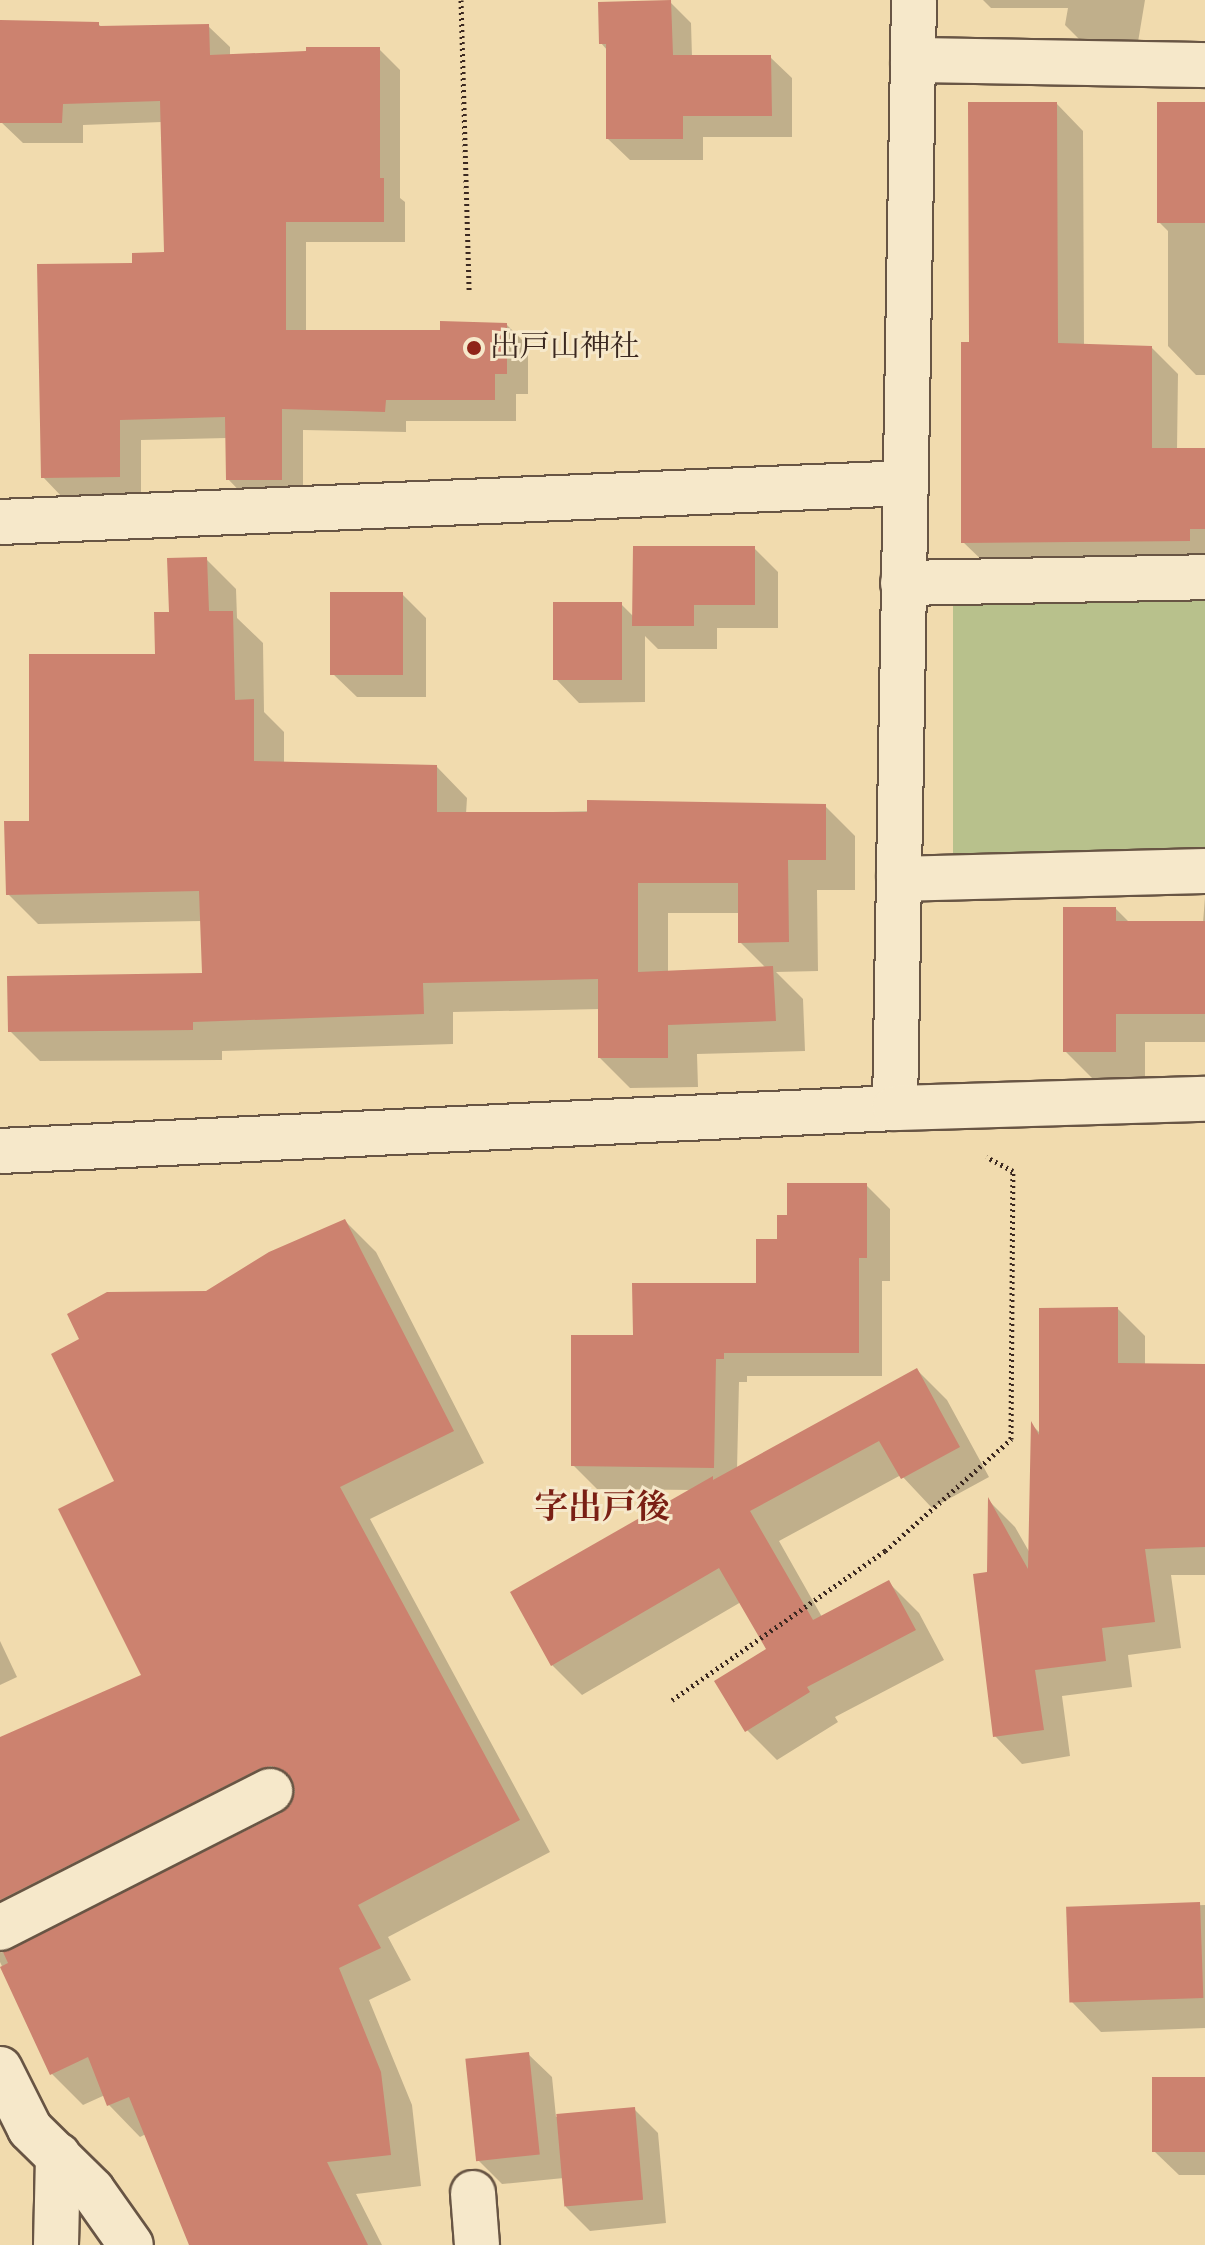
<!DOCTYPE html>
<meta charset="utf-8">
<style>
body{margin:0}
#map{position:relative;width:1205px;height:2245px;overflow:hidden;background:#f1dbae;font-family:"IM FELL English","Noto Serif JP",serif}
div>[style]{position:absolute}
.green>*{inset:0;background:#b8c18c;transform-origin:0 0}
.shadow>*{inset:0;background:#0003}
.building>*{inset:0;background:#cc826f;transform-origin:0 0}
.path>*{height:5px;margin-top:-2.5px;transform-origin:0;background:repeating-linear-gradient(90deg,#3b2820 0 2px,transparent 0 6px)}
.roads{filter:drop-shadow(2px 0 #685544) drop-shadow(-2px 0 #685544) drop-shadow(0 2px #685544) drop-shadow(0 -2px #685544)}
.minor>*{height:44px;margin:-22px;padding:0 22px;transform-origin:22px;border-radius:22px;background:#f6e8ca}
.tertiary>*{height:44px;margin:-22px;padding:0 22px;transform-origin:22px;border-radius:22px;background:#f6e8ca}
.dots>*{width:22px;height:22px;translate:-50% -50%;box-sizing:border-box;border:4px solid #f6e8ca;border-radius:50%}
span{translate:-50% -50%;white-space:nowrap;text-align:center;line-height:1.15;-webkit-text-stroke:6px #f6e8ca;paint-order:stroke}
.poi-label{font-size:30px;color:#3b2820}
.left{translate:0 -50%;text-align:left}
.quarter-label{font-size:34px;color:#7a1f14;font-weight:700}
</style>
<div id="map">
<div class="green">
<div style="left:1205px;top:590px;width:269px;height:252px;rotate:90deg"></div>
</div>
<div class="shadow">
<div style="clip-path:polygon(983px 0,1145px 0,1135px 60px,1093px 53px,1065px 25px,1068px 8px,991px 8px)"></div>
<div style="clip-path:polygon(670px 2px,691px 23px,692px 57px,770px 57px,792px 78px,792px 137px,703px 137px,703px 160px,630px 160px,608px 139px,608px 51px,601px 43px)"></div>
<div style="clip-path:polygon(0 22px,98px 24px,103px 28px,208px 26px,230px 47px,230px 56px,379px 49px,400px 70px,400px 198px,405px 202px,405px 242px,306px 242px,306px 332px,442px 332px,507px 325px,528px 346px,528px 394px,516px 394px,516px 421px,406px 421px,406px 432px,303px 430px,303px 501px,249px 501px,228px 479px,227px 438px,141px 440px,141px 498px,64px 499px,43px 477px,134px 265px,166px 254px,162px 122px,83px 125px,83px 143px,23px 143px,1px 122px)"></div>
<div style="clip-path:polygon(1057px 104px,1083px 131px,1084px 346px,1152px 348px,1178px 374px,1177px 450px,1205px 450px,1205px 567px,990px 568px,963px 542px,971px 344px)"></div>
<div style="clip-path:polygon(1205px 104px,1205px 375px,1196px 375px,1168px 346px,1168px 231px,1159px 222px)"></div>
<div style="clip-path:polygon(754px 548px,778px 572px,778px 628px,717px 628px,717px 649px,658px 649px,645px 636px,645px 702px,579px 703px,556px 679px,621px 604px,634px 617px)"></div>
<div style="clip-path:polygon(evenodd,206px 559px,236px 589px,237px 618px,263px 643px,264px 712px,284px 732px,284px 763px,437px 767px,467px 798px,466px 814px,825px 806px,855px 836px,855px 890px,817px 890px,818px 971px,776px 972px,803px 999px,805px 1051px,697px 1054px,698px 1087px,630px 1088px,600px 1058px,600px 1009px,453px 1012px,453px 1044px,222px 1051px,222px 1060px,40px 1061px,10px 1031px,204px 975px,202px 921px,38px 924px,8px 894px,31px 823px,157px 656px,171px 614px,206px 559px,668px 913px,740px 913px,740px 942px,767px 969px,668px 973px,668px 913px)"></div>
<div style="clip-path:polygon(402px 594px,426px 618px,426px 697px,357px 697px,333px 674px)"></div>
<div style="clip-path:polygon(1205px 897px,1205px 1042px,1145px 1042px,1145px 1080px,1094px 1080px,1065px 1051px,1116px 909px,1130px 923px,1203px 923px)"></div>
<div style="clip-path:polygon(866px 1185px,890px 1209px,890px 1281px,882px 1281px,882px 1376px,747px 1376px,747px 1382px,739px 1382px,737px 1470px,917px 1370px,947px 1400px,989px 1477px,932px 1508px,901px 1475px,779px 1541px,822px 1617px,889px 1583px,919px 1613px,944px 1660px,835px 1717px,838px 1722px,777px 1760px,747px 1730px,769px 1650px,741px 1602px,582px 1695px,552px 1665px,694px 1490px,597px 1489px,573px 1465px,635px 1337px,758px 1285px,789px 1217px)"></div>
<div style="clip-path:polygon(345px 1221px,376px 1252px,484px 1463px,370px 1519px,550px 1852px,388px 1937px,411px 1980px,369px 2000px,412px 2105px,421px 2186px,356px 2194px,382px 2245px,191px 2245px,146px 2134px,140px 2137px,109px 2105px,105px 2095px,83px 2105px,52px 2074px,0 1962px,0 1953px,14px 1952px,282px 1815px,295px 1799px,20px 1937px,10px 1948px,0 1938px,0 1739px,143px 1676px,117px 1482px,206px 1293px)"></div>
<div style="clip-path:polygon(1118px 1309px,1145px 1336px,1145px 1366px,1205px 1366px,1205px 1575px,1171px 1575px,1181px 1648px,1128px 1655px,1132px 1687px,1062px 1696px,1070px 1756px,1022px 1764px,995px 1736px,990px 1502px,1015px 1527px,1031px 1555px,1033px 1426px,1041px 1434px)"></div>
<div style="clip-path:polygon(0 1641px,17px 1677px,0 1685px)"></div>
<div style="clip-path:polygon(1205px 1905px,1205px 2028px,1101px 2032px,1072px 2002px,1068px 1909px)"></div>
<div style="clip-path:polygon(528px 2054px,552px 2077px,556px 2117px,634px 2109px,658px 2133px,666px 2223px,590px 2231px,566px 2207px,564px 2178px,502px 2184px,478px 2160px)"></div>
<div style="clip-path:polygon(1205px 2079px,1205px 2175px,1179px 2175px,1155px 2152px)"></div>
</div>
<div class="building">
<div style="clip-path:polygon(671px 0,673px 55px,771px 55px,772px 116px,683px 116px,683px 139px,606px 139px,606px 44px,599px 44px,598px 2px)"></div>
<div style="clip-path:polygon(0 20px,99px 22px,99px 26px,209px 24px,210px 55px,306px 51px,306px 47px,380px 47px,380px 178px,384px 178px,384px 222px,286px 222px,286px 330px,440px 330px,440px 321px,507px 323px,507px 374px,495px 374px,495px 400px,386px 400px,385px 412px,282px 409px,282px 480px,226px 480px,225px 417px,120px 420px,120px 477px,41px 478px,37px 264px,132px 263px,132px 253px,164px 252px,160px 101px,63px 104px,62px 123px,0 123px)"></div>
<div style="clip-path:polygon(968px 102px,1057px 102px,1058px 343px,1152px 346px,1152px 448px,1205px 448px,1205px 529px,1190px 529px,1190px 541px,961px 543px,961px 342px,969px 342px)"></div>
<div style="left:1157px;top:102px;width:48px;height:121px"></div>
<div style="clip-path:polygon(633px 546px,755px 546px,755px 605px,694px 605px,694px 626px,632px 626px)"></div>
<div style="clip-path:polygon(207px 557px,209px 611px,233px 611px,235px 700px,254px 699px,254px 761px,437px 765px,437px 812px,587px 812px,587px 800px,826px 804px,826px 860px,788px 860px,789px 942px,738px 943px,738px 883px,638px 883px,638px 972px,773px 966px,776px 1021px,668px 1025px,668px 1058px,598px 1058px,598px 979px,423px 983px,424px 1014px,193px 1022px,193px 1030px,8px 1032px,7px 976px,202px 973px,199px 891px,6px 895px,4px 821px,29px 821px,29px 654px,155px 654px,154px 612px,169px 612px,167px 558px)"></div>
<div style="left:330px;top:592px;width:73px;height:83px"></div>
<div style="left:553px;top:602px;width:69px;height:78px"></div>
<div style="clip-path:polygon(1063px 907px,1116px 907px,1116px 921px,1205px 921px,1205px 1014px,1116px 1014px,1116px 1052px,1063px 1052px)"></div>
<div style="clip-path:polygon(787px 1183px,867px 1183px,867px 1258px,859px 1258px,859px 1353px,724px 1353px,724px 1359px,716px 1359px,714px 1468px,571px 1466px,571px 1335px,633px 1335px,632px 1283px,756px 1283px,756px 1239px,777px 1239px,777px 1215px,787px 1215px)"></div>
<div style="clip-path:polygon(345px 1219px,454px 1431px,340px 1487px,520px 1820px,358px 1905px,381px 1948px,339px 1968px,381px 2072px,391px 2155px,327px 2162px,368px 2245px,189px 2245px,129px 2097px,107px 2106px,88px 2057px,50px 2075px,0 1967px,8px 1963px,3px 1952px,281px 1813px,291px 1804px,295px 1792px,292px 1779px,283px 1770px,271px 1766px,259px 1769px,0 1900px,0 1737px,141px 1675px,58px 1509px,114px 1481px,51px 1354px,79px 1339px,67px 1314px,107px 1292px,206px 1291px,269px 1252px)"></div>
<div style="clip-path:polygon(1118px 1307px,1118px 1363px,1205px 1364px,1205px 1547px,1145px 1549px,1155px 1622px,1102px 1628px,1106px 1661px,1035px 1670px,1044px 1730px,993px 1737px,973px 1574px,987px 1572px,988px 1497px,1028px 1569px,1031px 1421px,1039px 1435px,1039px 1308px)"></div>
<div style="clip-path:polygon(917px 1368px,960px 1447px,901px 1479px,879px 1441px,750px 1511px,813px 1620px,889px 1580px,916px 1630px,807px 1687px,810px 1692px,745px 1732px,714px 1681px,766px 1649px,719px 1568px,551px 1666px,510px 1592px,713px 1476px,713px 1480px)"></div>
<div style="left:1200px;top:1902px;width:96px;height:134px;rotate:88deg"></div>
<div style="left:529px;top:2052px;width:103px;height:64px;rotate:84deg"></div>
<div style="left:1152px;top:2077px;width:53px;height:75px"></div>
<div style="left:635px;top:2107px;width:93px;height:79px;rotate:85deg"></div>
</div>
<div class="path">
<div style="left:461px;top:0;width:292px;rotate:88.4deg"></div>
<div style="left:672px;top:1700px;width:260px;rotate:-35deg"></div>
<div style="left:885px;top:1551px;width:169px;rotate:-41.6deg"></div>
<div style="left:1011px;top:1439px;width:268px;rotate:-89.6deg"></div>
<div style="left:1013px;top:1171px;width:30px;rotate:-152deg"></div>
</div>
<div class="roads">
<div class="minor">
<div style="left:913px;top:60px;width:292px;rotate:1deg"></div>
<div style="left:0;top:522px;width:907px;rotate:-2.46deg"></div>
<div style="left:903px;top:583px;width:302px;rotate:-1.1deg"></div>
<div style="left:899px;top:879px;width:306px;rotate:-1.5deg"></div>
<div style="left:0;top:1928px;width:303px;rotate:-26.9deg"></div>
<div style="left:0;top:2069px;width:67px;rotate:63.4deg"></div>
<div style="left:30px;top:2129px;width:87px;rotate:44.5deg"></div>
<div style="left:92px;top:2190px;width:67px;rotate:54.7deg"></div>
<div style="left:473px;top:2193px;width:52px;rotate:85.6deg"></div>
<div style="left:56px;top:2245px;width:90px;rotate:-88.7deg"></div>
</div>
<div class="tertiary">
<div style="left:895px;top:1108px;width:1108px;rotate:-89.02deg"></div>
<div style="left:0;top:1151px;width:896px;rotate:-2.75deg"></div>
<div style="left:895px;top:1108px;width:310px;rotate:-1.7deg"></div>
</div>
</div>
<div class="dots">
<div style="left:474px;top:348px;background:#8f2418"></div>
</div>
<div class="poi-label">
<span class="left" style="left:490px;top:348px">出戸山神社</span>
</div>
<div class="quarter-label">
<span style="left:602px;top:1509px">字出戸後</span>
</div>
</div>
